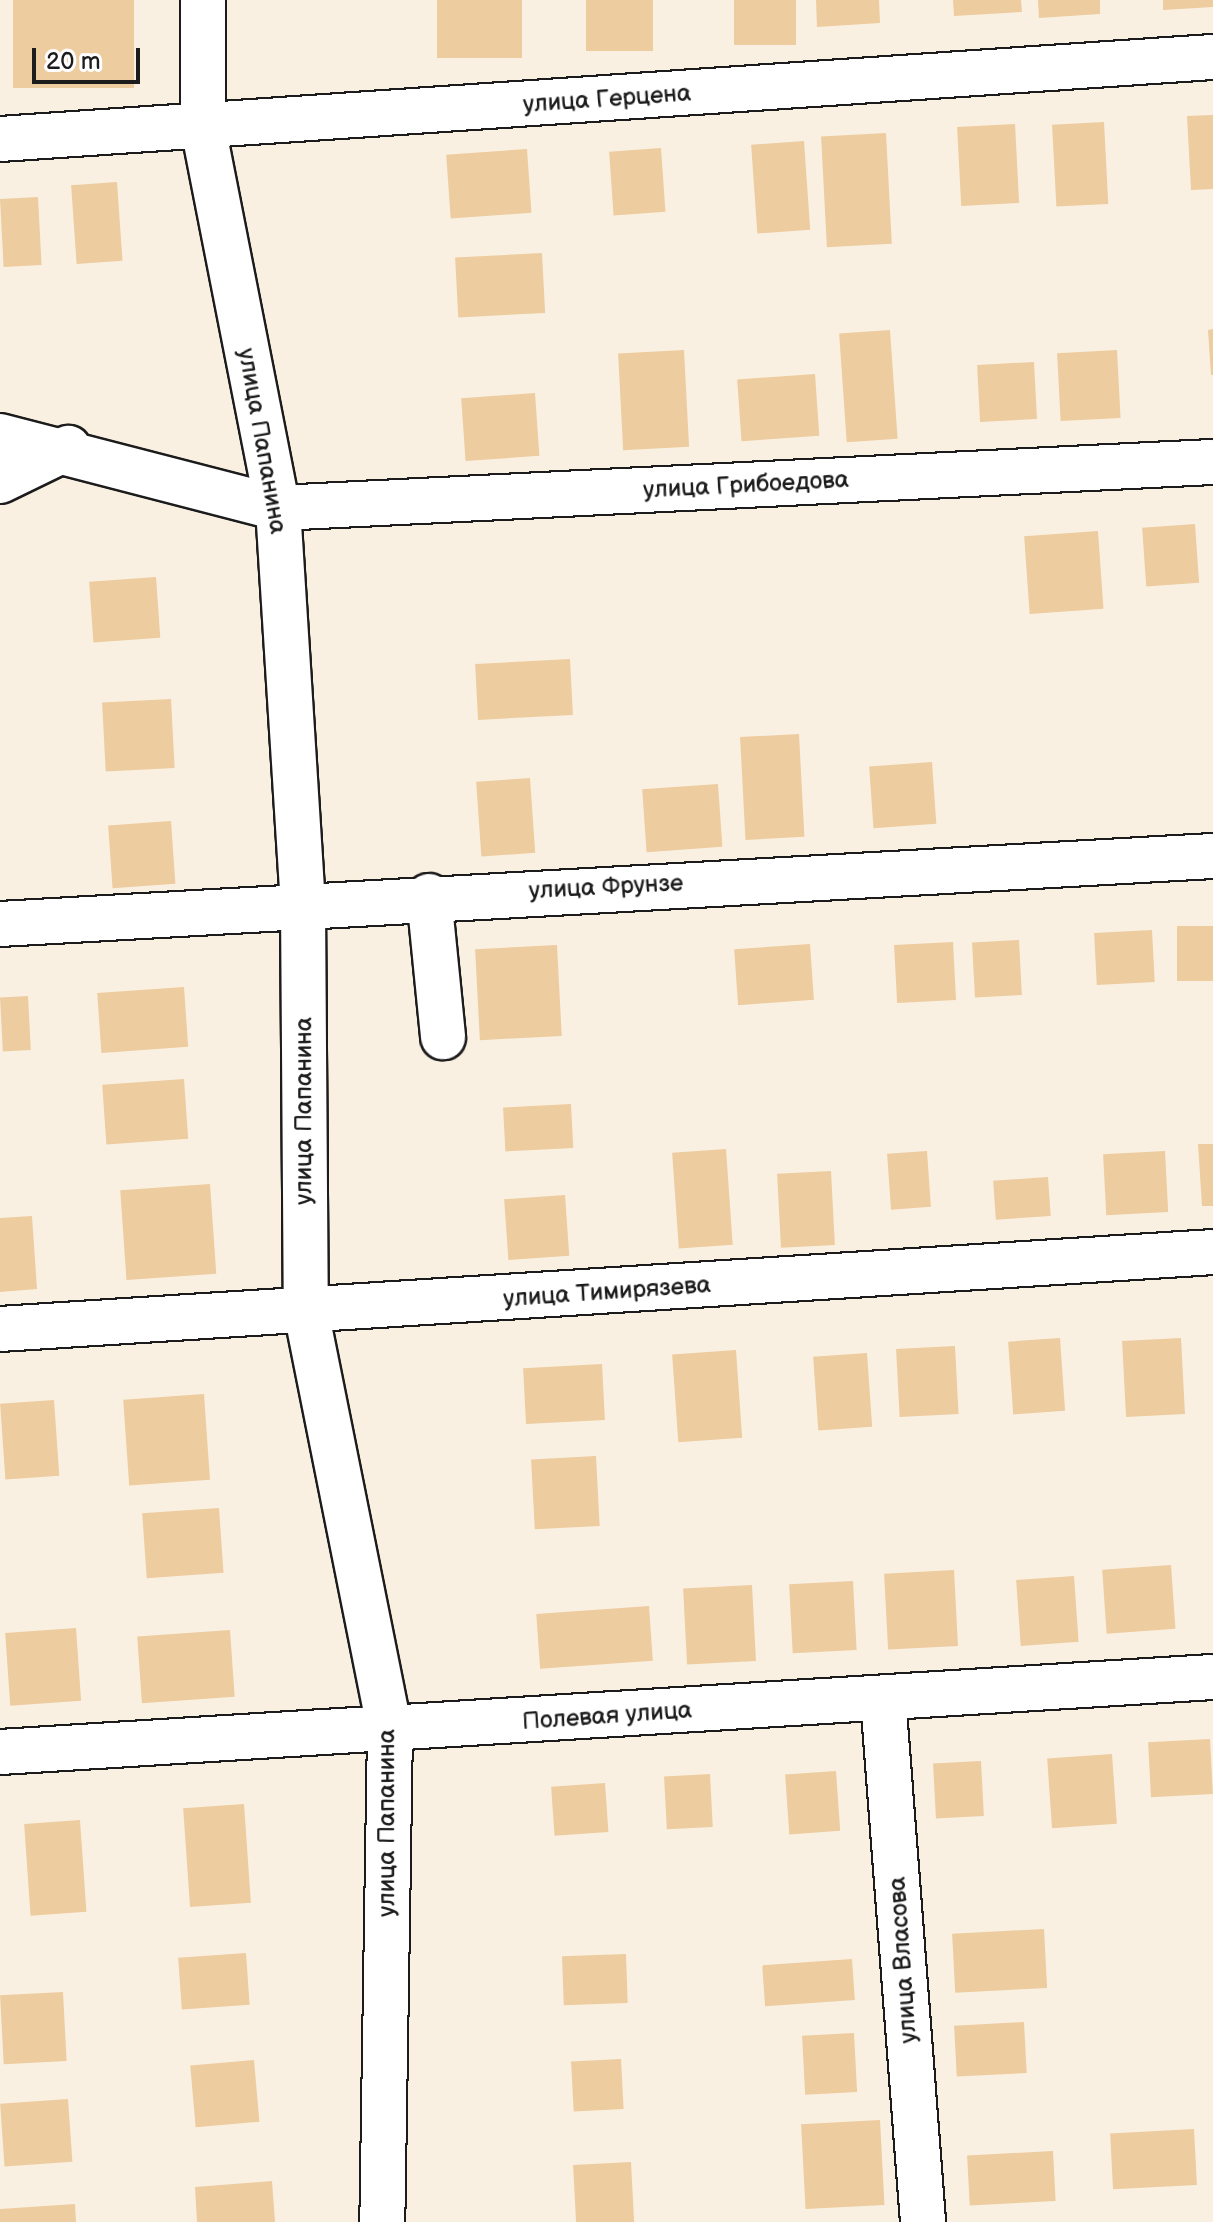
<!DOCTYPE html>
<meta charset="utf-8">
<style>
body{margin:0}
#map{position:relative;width:1213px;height:2222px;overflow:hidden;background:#faf0e2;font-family:"Balsamiq Sans",sans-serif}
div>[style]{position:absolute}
.building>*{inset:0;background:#edcc9f;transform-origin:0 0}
.roads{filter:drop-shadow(2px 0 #1c1c1c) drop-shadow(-2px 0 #1c1c1c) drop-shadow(0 2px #1c1c1c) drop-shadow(0 -2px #1c1c1c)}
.minor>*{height:44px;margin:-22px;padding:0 22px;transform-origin:22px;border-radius:22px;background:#fff}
span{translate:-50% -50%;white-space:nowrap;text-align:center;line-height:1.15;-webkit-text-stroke:6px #fff;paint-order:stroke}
.street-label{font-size:24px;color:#1c1c1c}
.scale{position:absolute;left:32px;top:48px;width:108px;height:36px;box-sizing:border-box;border:4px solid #1c1c1c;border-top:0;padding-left:10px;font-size:24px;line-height:28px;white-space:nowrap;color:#1c1c1c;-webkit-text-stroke:6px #fff;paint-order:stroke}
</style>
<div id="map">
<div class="building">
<div style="left:13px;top:0;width:121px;height:88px"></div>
<div style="left:437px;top:0;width:85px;height:58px"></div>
<div style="left:586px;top:0;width:67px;height:51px"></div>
<div style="left:734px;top:0;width:62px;height:45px"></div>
<div style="clip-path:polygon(816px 0,879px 0,880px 23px,817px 27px)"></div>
<div style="clip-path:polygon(953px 0,1021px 0,1022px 12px,954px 16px)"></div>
<div style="clip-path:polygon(1038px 0,1100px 0,1100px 14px,1039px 18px)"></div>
<div style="clip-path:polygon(1163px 0,1213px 0,1213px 7px,1163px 10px)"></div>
<div style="clip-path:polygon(1213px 115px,1213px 189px,1191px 190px,1187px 116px)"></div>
<div style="left:1104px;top:122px;width:82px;height:52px;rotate:87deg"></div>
<div style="left:1015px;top:124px;width:79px;height:58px;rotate:87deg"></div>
<div style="left:886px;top:133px;width:111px;height:65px;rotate:87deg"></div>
<div style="left:804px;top:141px;width:89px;height:53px;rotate:86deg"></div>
<div style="left:661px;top:148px;width:64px;height:52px;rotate:86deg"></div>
<div style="left:527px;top:149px;width:64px;height:81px;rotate:86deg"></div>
<div style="left:117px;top:182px;width:79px;height:46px;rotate:86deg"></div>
<div style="left:38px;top:197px;width:68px;height:38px;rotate:87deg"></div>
<div style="left:542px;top:253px;width:60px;height:87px;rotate:87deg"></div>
<div style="clip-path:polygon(1213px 329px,1213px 375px,1211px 375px,1208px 330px)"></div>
<div style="left:890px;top:330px;width:109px;height:51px;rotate:86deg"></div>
<div style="left:684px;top:350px;width:97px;height:66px;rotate:87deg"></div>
<div style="left:1117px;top:350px;width:68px;height:60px;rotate:87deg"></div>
<div style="left:1034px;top:362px;width:57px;height:57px;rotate:87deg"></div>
<div style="left:815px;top:374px;width:62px;height:78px;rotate:86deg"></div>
<div style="left:535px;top:393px;width:63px;height:74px;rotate:86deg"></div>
<div style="left:1195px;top:524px;width:59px;height:53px;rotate:86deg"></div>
<div style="left:1098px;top:531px;width:78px;height:74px;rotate:86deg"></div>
<div style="left:156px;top:577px;width:61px;height:67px;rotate:86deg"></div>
<div style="left:570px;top:659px;width:56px;height:95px;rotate:87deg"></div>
<div style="left:171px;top:699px;width:69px;height:69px;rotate:87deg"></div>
<div style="left:799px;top:734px;width:103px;height:59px;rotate:87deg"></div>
<div style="left:932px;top:762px;width:62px;height:63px;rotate:86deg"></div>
<div style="left:530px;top:778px;width:75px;height:54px;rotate:86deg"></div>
<div style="left:718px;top:784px;width:63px;height:76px;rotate:86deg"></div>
<div style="left:171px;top:821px;width:63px;height:63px;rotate:86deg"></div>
<div style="left:1213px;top:926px;width:55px;height:36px;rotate:90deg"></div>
<div style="left:1152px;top:930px;width:52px;height:58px;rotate:87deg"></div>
<div style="left:1019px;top:940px;width:55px;height:47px;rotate:87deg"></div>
<div style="left:953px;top:942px;width:58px;height:59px;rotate:87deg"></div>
<div style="left:810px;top:944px;width:56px;height:76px;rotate:86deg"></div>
<div style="left:557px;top:945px;width:91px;height:82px;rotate:87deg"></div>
<div style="left:184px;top:987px;width:60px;height:87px;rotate:86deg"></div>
<div style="left:28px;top:996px;width:54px;height:28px;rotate:87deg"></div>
<div style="left:184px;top:1079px;width:60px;height:82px;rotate:86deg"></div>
<div style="left:571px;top:1104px;width:44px;height:68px;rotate:87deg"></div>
<div style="clip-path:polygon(1198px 1144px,1213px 1144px,1213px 1206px,1202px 1206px)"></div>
<div style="left:726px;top:1149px;width:96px;height:54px;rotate:86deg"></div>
<div style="left:927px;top:1151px;width:56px;height:40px;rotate:86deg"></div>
<div style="left:1165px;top:1151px;width:61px;height:62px;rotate:87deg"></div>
<div style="left:831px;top:1171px;width:74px;height:54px;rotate:87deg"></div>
<div style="left:1048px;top:1177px;width:39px;height:55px;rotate:86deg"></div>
<div style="left:210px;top:1184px;width:90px;height:90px;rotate:86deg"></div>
<div style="left:565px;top:1195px;width:61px;height:61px;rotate:86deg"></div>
<div style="clip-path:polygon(32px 1216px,37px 1289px,0 1292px,0 1218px)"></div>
<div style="left:1060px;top:1338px;width:73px;height:52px;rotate:86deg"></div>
<div style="left:1181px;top:1338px;width:76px;height:59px;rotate:87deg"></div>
<div style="left:955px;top:1346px;width:68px;height:59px;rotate:87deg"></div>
<div style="left:736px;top:1350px;width:88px;height:64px;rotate:86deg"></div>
<div style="left:867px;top:1353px;width:74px;height:54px;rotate:86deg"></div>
<div style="left:602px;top:1364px;width:56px;height:79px;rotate:87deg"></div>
<div style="left:204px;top:1394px;width:86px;height:81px;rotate:86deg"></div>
<div style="left:54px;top:1400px;width:76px;height:54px;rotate:86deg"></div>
<div style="left:596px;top:1456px;width:70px;height:65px;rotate:87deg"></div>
<div style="left:219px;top:1508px;width:65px;height:77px;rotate:86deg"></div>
<div style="left:1171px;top:1565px;width:64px;height:69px;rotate:86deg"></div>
<div style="left:954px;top:1570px;width:76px;height:70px;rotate:87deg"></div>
<div style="left:1074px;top:1576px;width:66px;height:58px;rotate:86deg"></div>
<div style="left:853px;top:1581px;width:69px;height:64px;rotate:87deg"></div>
<div style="left:752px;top:1585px;width:76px;height:69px;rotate:87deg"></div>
<div style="left:649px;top:1606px;width:55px;height:113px;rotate:86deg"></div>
<div style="left:76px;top:1628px;width:73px;height:71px;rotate:86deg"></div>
<div style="left:230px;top:1630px;width:67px;height:93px;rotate:86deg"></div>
<div style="left:1210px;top:1739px;width:55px;height:62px;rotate:87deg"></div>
<div style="left:1112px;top:1754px;width:70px;height:65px;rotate:86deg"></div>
<div style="left:981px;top:1761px;width:55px;height:48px;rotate:87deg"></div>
<div style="left:836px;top:1771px;width:60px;height:51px;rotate:86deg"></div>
<div style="left:710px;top:1774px;width:53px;height:46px;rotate:87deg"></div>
<div style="left:605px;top:1783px;width:49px;height:54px;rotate:86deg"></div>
<div style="left:244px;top:1804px;width:99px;height:61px;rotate:86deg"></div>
<div style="left:80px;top:1820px;width:92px;height:56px;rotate:86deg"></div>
<div style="left:1044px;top:1929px;width:59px;height:92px;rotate:87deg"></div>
<div style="left:246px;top:1953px;width:52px;height:68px;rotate:86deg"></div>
<div style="left:626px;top:1954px;width:49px;height:64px;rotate:88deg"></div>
<div style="left:852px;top:1959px;width:41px;height:90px;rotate:86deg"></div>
<div style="left:63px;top:1992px;width:69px;height:63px;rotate:87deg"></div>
<div style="left:1024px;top:2022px;width:51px;height:70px;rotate:87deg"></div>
<div style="left:854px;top:2033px;width:59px;height:52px;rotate:87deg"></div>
<div style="left:621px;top:2059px;width:50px;height:50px;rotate:87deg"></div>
<div style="left:254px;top:2060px;width:62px;height:64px;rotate:85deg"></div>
<div style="left:68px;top:2099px;width:63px;height:68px;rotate:86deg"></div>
<div style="left:880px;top:2120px;width:85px;height:79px;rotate:87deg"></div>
<div style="left:1194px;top:2129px;width:56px;height:84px;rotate:87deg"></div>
<div style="left:1053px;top:2151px;width:50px;height:86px;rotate:87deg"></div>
<div style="left:631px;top:2162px;width:60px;height:58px;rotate:87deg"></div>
<div style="clip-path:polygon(272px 2181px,275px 2222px,197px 2222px,195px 2187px)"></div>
<div style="clip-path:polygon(75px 2204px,76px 2222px,0 2222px,0 2209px)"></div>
</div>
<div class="roads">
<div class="minor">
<div style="left:203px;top:0;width:127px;rotate:90deg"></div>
<div style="left:203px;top:127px;width:388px;rotate:78.9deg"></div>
<div style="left:278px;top:508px;width:398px;rotate:86.4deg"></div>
<div style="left:303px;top:905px;width:406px;rotate:89.6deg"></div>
<div style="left:306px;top:1311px;width:427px;rotate:78.7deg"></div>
<div style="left:390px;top:1730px;width:492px;rotate:90.9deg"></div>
<div style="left:0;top:139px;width:1216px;rotate:-3.87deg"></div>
<div style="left:0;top:436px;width:287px;rotate:14.5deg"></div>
<div style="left:278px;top:508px;width:936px;rotate:-2.82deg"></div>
<div style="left:0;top:481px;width:76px;rotate:-25.9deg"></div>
<div style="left:429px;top:896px;width:142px;rotate:84.3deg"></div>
<div style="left:0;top:924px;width:1215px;rotate:-3.21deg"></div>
<div style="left:0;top:1329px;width:1215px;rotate:-3.63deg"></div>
<div style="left:883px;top:1698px;width:526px;rotate:85.63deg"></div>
<div style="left:0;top:1752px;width:1215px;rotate:-3.54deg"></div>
</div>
</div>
<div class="street-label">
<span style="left:607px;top:99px;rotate:-4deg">улица Герцена</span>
<span style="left:262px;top:441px;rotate:80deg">улица Папанина</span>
<span style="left:746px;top:485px;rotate:-3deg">улица Грибоедова</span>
<span style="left:606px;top:887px;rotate:-3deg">улица Фрунзе</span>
<span style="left:304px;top:1111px;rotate:-90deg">улица Папанина</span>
<span style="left:607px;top:1292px;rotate:-4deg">улица Тимирязева</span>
<span style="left:607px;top:1716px;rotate:-4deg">Полевая улица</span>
<span style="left:387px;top:1823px;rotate:-90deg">улица Папанина</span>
<span style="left:903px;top:1960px;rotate:-94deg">улица Власова</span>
</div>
<div class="scale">20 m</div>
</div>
